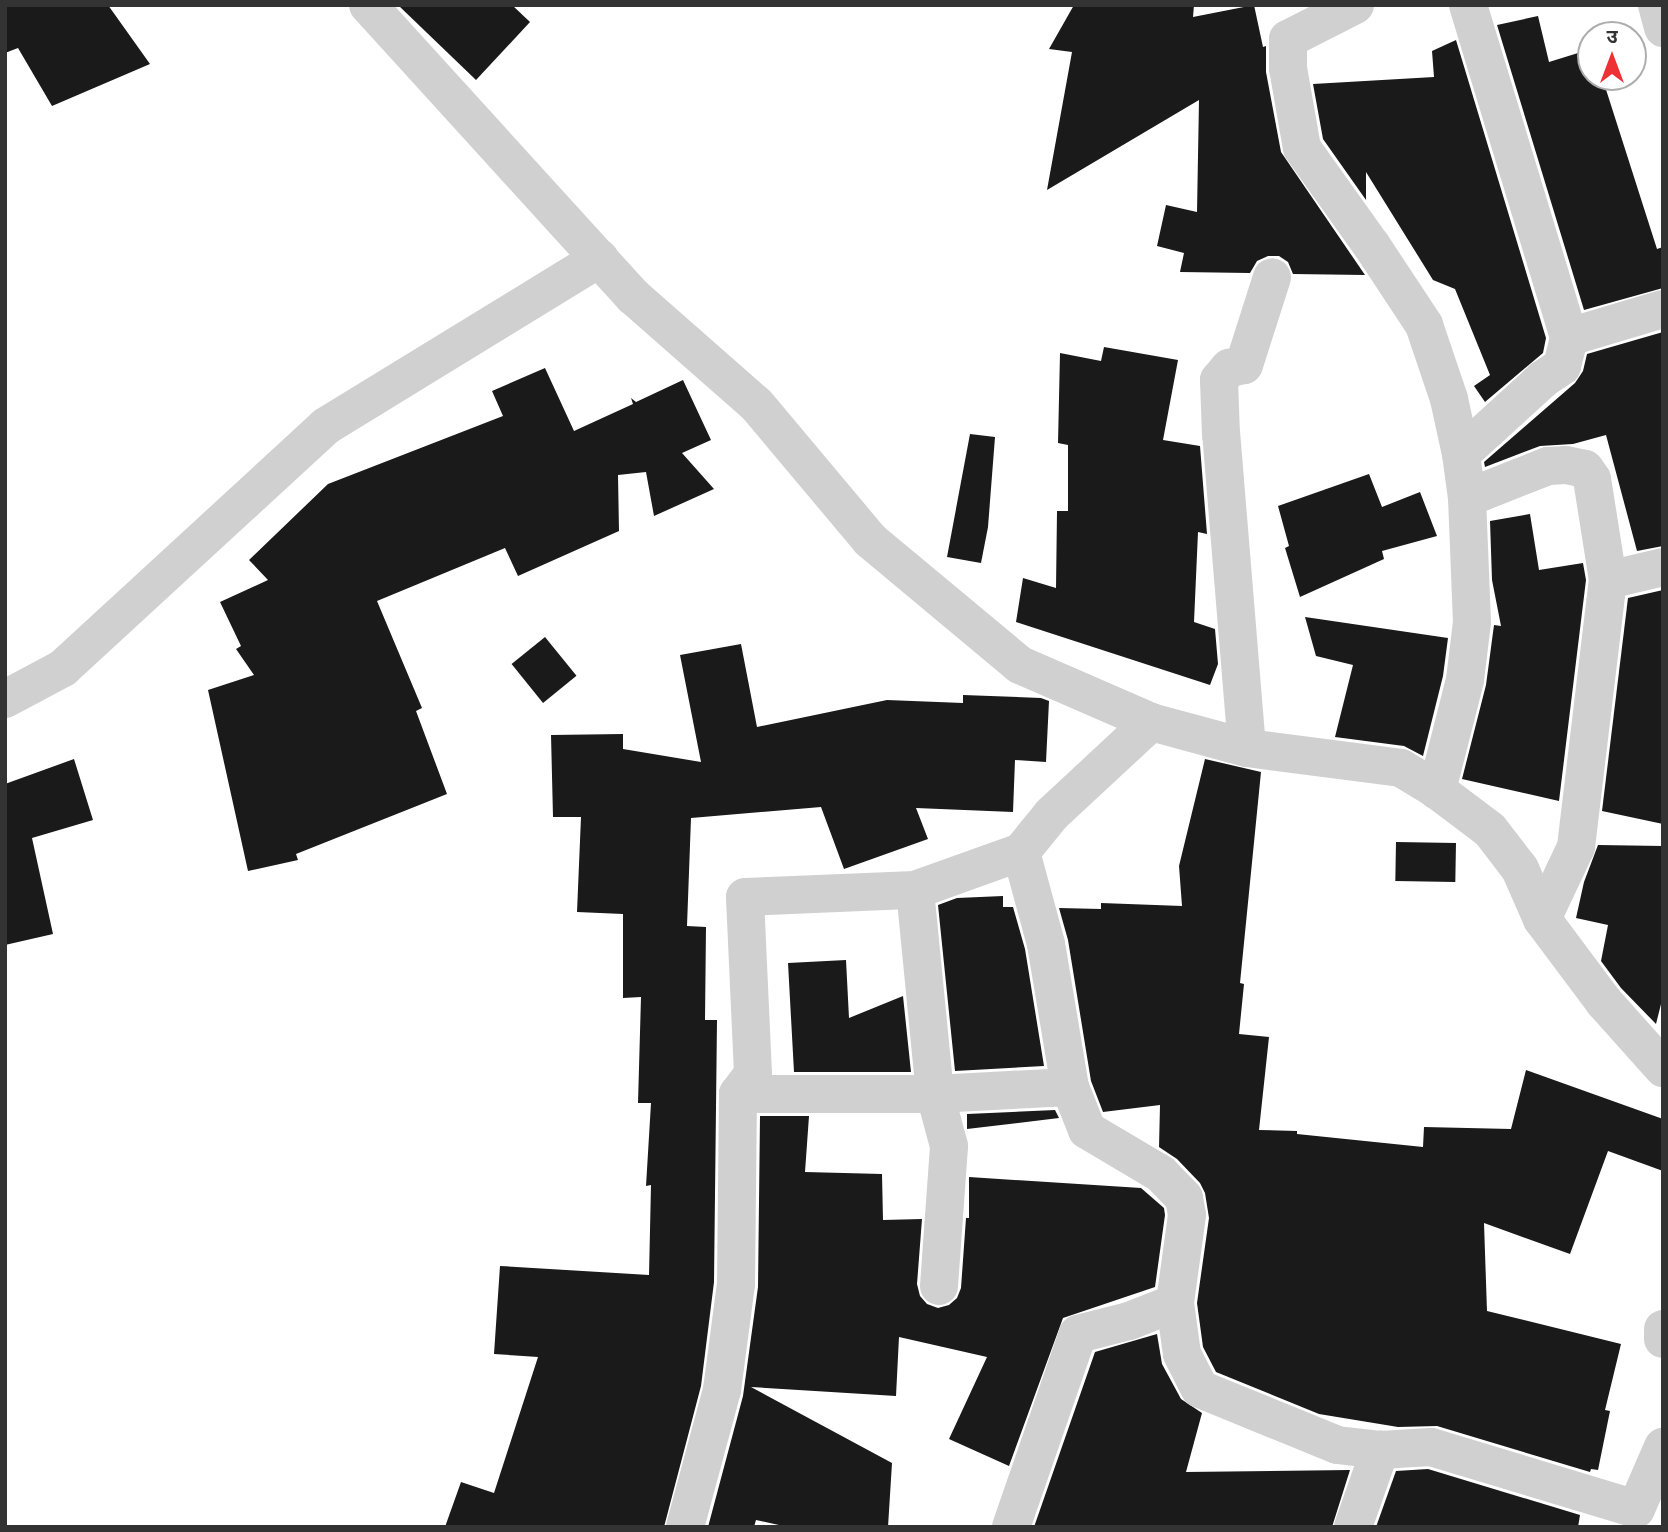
<!DOCTYPE html>
<meta charset="utf-8">
<style>
body{margin:0}
#map{position:relative;width:1668px;height:1532px;overflow:hidden;background:#fff;font-family:"DM Sans","Noto Sans Devanagari",sans-serif}
div>[style]{position:absolute}
.building>*{inset:0;background:#1a1a1a;transform-origin:0 0}
.minor>*{height:38px;margin:-19px;padding:0 19px;transform-origin:19px;border-radius:19px;background:#d0d0d0}
span{translate:-50% -50%;white-space:nowrap;text-align:center;line-height:1.15;-webkit-text-stroke:7px #fff;paint-order:stroke}
.frame{position:absolute;inset:0;border:7px solid #333;pointer-events:none}
.north{position:absolute;left:1577px;top:21px;width:70px;height:70px;box-sizing:border-box;background:#fff;border:2px solid #adadad;border-radius:50%;rotate:0deg;font-size:19px;font-weight:700;line-height:28px;text-align:center;color:#333}
.north::after{content:'';display:block;margin:auto;width:24px;height:32px;background:#ed3134;clip-path:polygon(50% 0,100% 100%,50% 72%,0 100%)}
</style>
<div id="map">
<div class="building">
<div style="clip-path:polygon(5px 5px,108px 5px,150px 64px,52px 106px,18px 48px,5px 53px)"></div>
<div style="clip-path:polygon(398px 5px,512px 5px,530px 22px,476px 80px)"></div>
<div style="clip-path:polygon(1074px 5px,1194px 5px,1193px 17px,1254px 5px,1263px 47px,1266px 46px,1266px 72px,1281px 152px,1365px 275px,1293px 274px,1288px 262px,1279px 256px,1268px 256px,1257px 261px,1250px 273px,1180px 272px,1184px 253px,1157px 246px,1166px 205px,1197px 212px,1199px 100px,1047px 190px,1072px 52px,1049px 49px)"></div>
<div style="clip-path:polygon(1538px 16px,1549px 62px,1591px 49px,1591px 77px,1602px 77px,1657px 249px,1663px 247px,1663px 288px,1584px 310px,1497px 25px)"></div>
<div style="clip-path:polygon(1456px 40px,1546px 338px,1543px 353px,1485px 402px,1474px 386px,1490px 375px,1455px 289px,1433px 280px,1366px 172px,1366px 200px,1323px 139px,1313px 84px,1434px 77px,1432px 51px)"></div>
<div style="clip-path:polygon(1663px 332px,1663px 546px,1637px 551px,1606px 435px,1573px 444px,1540px 446px,1485px 467px,1484px 462px,1575px 383px,1583px 371px,1587px 354px)"></div>
<div style="clip-path:polygon(1104px 347px,1178px 360px,1163px 440px,1200px 446px,1207px 534px,1198px 532px,1194px 622px,1215px 629px,1218px 664px,1210px 685px,1016px 622px,1023px 578px,1056px 588px,1057px 511px,1068px 511px,1068px 445px,1058px 443px,1060px 353px,1101px 361px)"></div>
<div style="clip-path:polygon(545px 368px,574px 431px,633px 404px,631px 398px,636px 402px,683px 380px,711px 440px,682px 453px,714px 489px,654px 516px,646px 472px,618px 475px,619px 531px,518px 576px,505px 548px,377px 601px,422px 708px,416px 711px,447px 794px,296px 854px,298px 860px,248px 871px,208px 690px,254px 675px,236px 649px,241px 646px,220px 602px,268px 580px,249px 560px,328px 484px,503px 416px,492px 391px)"></div>
<div style="clip-path:polygon(970px 434px,995px 437px,988px 527px,981px 563px,947px 557px)"></div>
<div style="clip-path:polygon(1369px 474px,1382px 507px,1420px 492px,1437px 536px,1382px 551px,1384px 559px,1300px 597px,1285px 548px,1289px 546px,1278px 506px)"></div>
<div style="clip-path:polygon(1530px 514px,1539px 570px,1583px 563px,1586px 580px,1559px 801px,1462px 779px,1486px 685px,1494px 625px,1501px 626px,1492px 580px,1490px 521px)"></div>
<div style="clip-path:polygon(1663px 590px,1663px 824px,1602px 811px,1628px 598px)"></div>
<div style="clip-path:polygon(1305px 617px,1448px 638px,1443px 676px,1423px 756px,1404px 746px,1335px 737px,1353px 665px,1316px 656px)"></div>
<div style="left:545px;top:637px;width:50px;height:43px;rotate:51deg"></div>
<div style="clip-path:polygon(741px 644px,757px 727px,887px 700px,963px 703px,963px 695px,1041px 698px,1049px 701px,1046px 762px,1015px 760px,1013px 812px,916px 808px,928px 839px,844px 869px,821px 807px,691px 818px,687px 926px,706px 927px,705px 1020px,717px 1020px,714px 1282px,701px 1386px,664px 1527px,445px 1527px,461px 1482px,494px 1493px,538px 1357px,494px 1354px,500px 1266px,649px 1275px,651px 1185px,646px 1186px,651px 1103px,638px 1103px,641px 997px,623px 998px,623px 914px,577px 912px,581px 817px,553px 817px,551px 735px,623px 734px,623px 749px,701px 762px,680px 655px)"></div>
<div style="clip-path:polygon(74px 759px,93px 820px,32px 838px,53px 934px,5px 945px,5px 784px)"></div>
<div style="clip-path:polygon(1205px 759px,1261px 772px,1240px 983px,1244px 984px,1239px 1034px,1269px 1037px,1259px 1130px,1297px 1131px,1297px 1134px,1423px 1147px,1424px 1127px,1511px 1129px,1526px 1070px,1663px 1119px,1663px 1171px,1608px 1151px,1570px 1254px,1484px 1223px,1487px 1311px,1621px 1344px,1605px 1410px,1610px 1411px,1598px 1470px,1591px 1469px,1590px 1472px,1437px 1426px,1398px 1427px,1319px 1414px,1216px 1372px,1203px 1347px,1197px 1303px,1209px 1218px,1205px 1193px,1200px 1183px,1177px 1159px,1159px 1147px,1160px 1105px,1103px 1112px,1091px 1081px,1068px 940px,1059px 908px,1101px 909px,1101px 903px,1182px 906px,1179px 866px)"></div>
<div style="left:1396px;top:842px;width:60px;height:39px;rotate:1deg"></div>
<div style="clip-path:polygon(1598px 845px,1663px 846px,1663px 996px,1656px 1024px,1621px 988px,1601px 961px,1608px 925px,1576px 918px,1584px 882px)"></div>
<div style="clip-path:polygon(1003px 896px,1003px 907px,1013px 907px,1025px 949px,1044px 1066px,955px 1071px,938px 905px,957px 898px)"></div>
<div style="clip-path:polygon(846px 960px,849px 1018px,903px 996px,911px 1072px,794px 1072px,788px 963px)"></div>
<div style="clip-path:polygon(1055px 1110px,1059px 1118px,967px 1129px,967px 1114px)"></div>
<div style="clip-path:polygon(760px 1116px,809px 1116px,805px 1172px,882px 1174px,883px 1220px,922px 1219px,917px 1284px,920px 1296px,927px 1304px,938px 1308px,949px 1305px,957px 1298px,961px 1288px,966px 1218px,969px 1218px,969px 1177px,1141px 1188px,1164px 1208px,1165px 1215px,1155px 1287px,1063px 1318px,1009px 1466px,949px 1439px,987px 1357px,899px 1337px,896px 1396px,751px 1387px,892px 1463px,888px 1527px,788px 1527px,756px 1520px,754px 1527px,708px 1527px,743px 1396px,758px 1287px)"></div>
<div style="clip-path:polygon(1157px 1334px,1162px 1364px,1181px 1399px,1202px 1413px,1186px 1472px,1350px 1470px,1332px 1527px,1034px 1527px,1095px 1352px)"></div>
<div style="clip-path:polygon(1428px 1469px,1580px 1515px,1578px 1527px,1376px 1527px,1396px 1471px)"></div>
</div>
<div class="minor">
<div style="left:368px;top:5px;width:395px;rotate:47.7deg"></div>
<div style="left:634px;top:297px;width:162px;rotate:41.3deg"></div>
<div style="left:756px;top:404px;width:177px;rotate:50deg"></div>
<div style="left:870px;top:540px;width:195px;rotate:39.8deg"></div>
<div style="left:1020px;top:665px;width:143px;rotate:23.5deg"></div>
<div style="left:1151px;top:722px;width:99px;rotate:15.2deg"></div>
<div style="left:1247px;top:748px;width:155px;rotate:7.4deg"></div>
<div style="left:1401px;top:768px;width:42px;rotate:31.4deg"></div>
<div style="left:1437px;top:790px;width:66px;rotate:37deg"></div>
<div style="left:1490px;top:830px;width:49px;rotate:52.4deg"></div>
<div style="left:1520px;top:869px;width:55px;rotate:66.3deg"></div>
<div style="left:1542px;top:919px;width:104px;rotate:53.2deg"></div>
<div style="left:1604px;top:1002px;width:89px;rotate:48.2deg"></div>
<div style="left:1355px;top:5px;width:75px;rotate:153.1deg"></div>
<div style="left:1288px;top:39px;width:29px;rotate:90deg"></div>
<div style="left:1288px;top:68px;width:81px;rotate:80.1deg"></div>
<div style="left:1302px;top:148px;width:120px;rotate:54.5deg"></div>
<div style="left:1372px;top:246px;width:95px;rotate:56.6deg"></div>
<div style="left:1424px;top:325px;width:78px;rotate:71.3deg"></div>
<div style="left:1449px;top:399px;width:56px;rotate:77.7deg"></div>
<div style="left:1461px;top:454px;width:44px;rotate:82.2deg"></div>
<div style="left:1467px;top:498px;width:124px;rotate:87.7deg"></div>
<div style="left:1472px;top:622px;width:58px;rotate:96.9deg"></div>
<div style="left:1465px;top:680px;width:114px;rotate:104.3deg"></div>
<div style="left:1468px;top:5px;width:347px;rotate:73.1deg"></div>
<div style="left:1657px;top:5px;width:24px;rotate:75deg"></div>
<div style="left:1461px;top:454px;width:111px;rotate:-42.4deg"></div>
<div style="left:1543px;top:379px;width:23px;rotate:-34deg"></div>
<div style="left:1562px;top:366px;width:30px;rotate:-76deg"></div>
<div style="left:1569px;top:337px;width:98px;rotate:-16.6deg"></div>
<div style="left:1467px;top:498px;width:87px;rotate:-21.6deg"></div>
<div style="left:1548px;top:466px;width:18px;rotate:-3deg"></div>
<div style="left:1566px;top:465px;width:19px;rotate:12deg"></div>
<div style="left:1585px;top:469px;width:12px;rotate:55deg"></div>
<div style="left:1592px;top:479px;width:102px;rotate:81deg"></div>
<div style="left:5px;top:699px;width:66px;rotate:-28.1deg"></div>
<div style="left:63px;top:668px;width:357px;rotate:-42.6deg"></div>
<div style="left:326px;top:426px;width:321px;rotate:-31.5deg"></div>
<div style="left:1151px;top:722px;width:135px;rotate:137.1deg"></div>
<div style="left:1052px;top:814px;width:49px;rotate:129.2deg"></div>
<div style="left:1021px;top:852px;width:95px;rotate:74.8deg"></div>
<div style="left:1046px;top:944px;width:145px;rotate:80.5deg"></div>
<div style="left:1070px;top:1087px;width:46px;rotate:68.4deg"></div>
<div style="left:1087px;top:1130px;width:86px;rotate:30.7deg"></div>
<div style="left:1161px;top:1174px;width:33px;rotate:46deg"></div>
<div style="left:1184px;top:1198px;width:17px;rotate:80deg"></div>
<div style="left:1187px;top:1215px;width:89px;rotate:97.8deg"></div>
<div style="left:1175px;top:1303px;width:51px;rotate:82.2deg"></div>
<div style="left:1182px;top:1354px;width:39px;rotate:63deg"></div>
<div style="left:1200px;top:1389px;width:148px;rotate:22.2deg"></div>
<div style="left:1337px;top:1445px;width:43px;rotate:6.6deg"></div>
<div style="left:1380px;top:1450px;width:51px;rotate:-3.4deg"></div>
<div style="left:1431px;top:1447px;width:214px;rotate:16.8deg"></div>
<div style="left:1636px;top:1509px;width:68px;rotate:-66.5deg"></div>
<div style="left:1247px;top:748px;width:314px;rotate:-94.7deg"></div>
<div style="left:1221px;top:435px;width:55px;rotate:-92.1deg"></div>
<div style="left:1219px;top:380px;width:16px;rotate:-50deg"></div>
<div style="left:1229px;top:368px;width:15px;rotate:-11deg"></div>
<div style="left:1244px;top:365px;width:92px;rotate:-72.3deg"></div>
<div style="left:1542px;top:919px;width:80px;rotate:-64.7deg"></div>
<div style="left:1576px;top:847px;width:269px;rotate:-83.2deg"></div>
<div style="left:1608px;top:580px;width:57px;rotate:-13.3deg"></div>
<div style="left:738px;top:1094px;width:197px"></div>
<div style="left:935px;top:1094px;width:205px;rotate:-95.6deg"></div>
<div style="left:939px;top:1286px;width:140px;rotate:-85.9deg"></div>
<div style="left:949px;top:1146px;width:54px;rotate:-105.1deg"></div>
<div style="left:935px;top:1094px;width:135px;rotate:-3deg"></div>
<div style="left:1663px;top:1329px;width:10px;rotate:90deg"></div>
<div style="left:685px;top:1527px;width:142px;rotate:-74.9deg"></div>
<div style="left:722px;top:1390px;width:107px;rotate:-82.5deg"></div>
<div style="left:736px;top:1284px;width:190px;rotate:-89.4deg"></div>
<div style="left:738px;top:1094px;width:25px;rotate:-53deg"></div>
<div style="left:753px;top:1074px;width:177px;rotate:-92.6deg"></div>
<div style="left:745px;top:897px;width:170px;rotate:-2.4deg"></div>
<div style="left:915px;top:890px;width:113px;rotate:-19.7deg"></div>
<div style="left:1011px;top:1527px;width:204px;rotate:-70.9deg"></div>
<div style="left:1078px;top:1334px;width:53px;rotate:-14.3deg"></div>
<div style="left:1129px;top:1321px;width:49px;rotate:-21.4deg"></div>
<div style="left:1353px;top:1527px;width:82px;rotate:-70.7deg"></div>
</div>
<div class="frame"></div>
<div class="north">उ</div>
</div>
